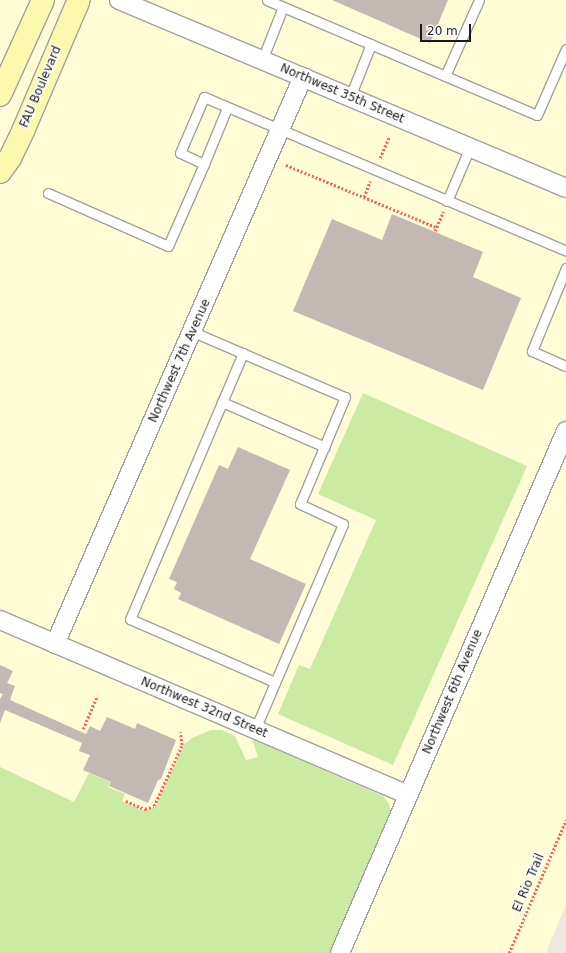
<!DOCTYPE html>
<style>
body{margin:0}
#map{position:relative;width:566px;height:953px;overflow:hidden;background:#ede7df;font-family:"DejaVu Sans",sans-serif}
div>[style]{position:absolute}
.education>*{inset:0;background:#fffcd6}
.grass>*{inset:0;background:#cbeaa2}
.building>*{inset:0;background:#c4b8b2}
.path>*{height:2.5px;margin-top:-1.25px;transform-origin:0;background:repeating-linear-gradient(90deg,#fe615e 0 2px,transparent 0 4px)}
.roads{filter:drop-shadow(1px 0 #a1a1a1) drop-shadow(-1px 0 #a1a1a1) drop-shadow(0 1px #a1a1a1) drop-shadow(0 -1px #a1a1a1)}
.lane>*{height:9px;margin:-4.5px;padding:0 4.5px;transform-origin:4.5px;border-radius:4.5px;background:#fff}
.street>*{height:18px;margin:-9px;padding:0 9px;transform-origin:9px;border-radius:9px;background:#fff}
.secondary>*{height:22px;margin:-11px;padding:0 11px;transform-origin:11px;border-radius:11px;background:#fbf9ae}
span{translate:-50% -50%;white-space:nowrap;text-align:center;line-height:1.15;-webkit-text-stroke:3px #fff;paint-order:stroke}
.street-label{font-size:12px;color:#1a1a1a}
.scale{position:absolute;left:420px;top:24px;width:51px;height:18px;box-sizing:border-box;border:2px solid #1a1a1a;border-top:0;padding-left:5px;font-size:12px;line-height:14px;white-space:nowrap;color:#1a1a1a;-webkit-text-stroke:3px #fff;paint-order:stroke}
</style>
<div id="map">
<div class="education">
<div style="clip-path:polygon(0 0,566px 0,566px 905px,546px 953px,0 953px)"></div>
</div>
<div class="grass">
<div style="clip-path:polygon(363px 393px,527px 466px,393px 765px,278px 714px,299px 665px,310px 669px,376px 520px,318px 494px)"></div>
<div style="clip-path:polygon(211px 730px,222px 730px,235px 736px,246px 760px,258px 757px,252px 739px,383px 796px,389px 804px,391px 813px,330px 953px,0 953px,0 767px,74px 802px,89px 773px,110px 782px,108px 787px,125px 794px,122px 801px,145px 811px,156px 807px,184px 744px,192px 738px)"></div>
</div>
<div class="building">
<div style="clip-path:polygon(332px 0,448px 0,430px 43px)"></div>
<div style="clip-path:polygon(392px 214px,483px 252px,473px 277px,521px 298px,483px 390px,293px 311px,332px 219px,382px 240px)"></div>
<div style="clip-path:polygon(238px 447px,290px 470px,250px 559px,306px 584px,279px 644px,178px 599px,181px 593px,174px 589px,177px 582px,169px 579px,219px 465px,228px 469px)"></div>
<div style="clip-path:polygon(0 665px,13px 671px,7px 683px,15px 686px,10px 700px,86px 734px,90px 726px,100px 731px,107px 717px,135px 729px,137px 723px,176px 740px,161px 779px,158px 780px,148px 803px,109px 786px,111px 782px,83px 770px,90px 755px,79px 751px,82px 743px,5px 710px,0 723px,0 699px,3px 694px,0 693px)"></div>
</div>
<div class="path">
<div style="left:380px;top:158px;width:23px;rotate:-67deg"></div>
<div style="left:286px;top:165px;width:162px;rotate:22.5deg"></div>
<div style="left:364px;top:197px;width:17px;rotate:-69deg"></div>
<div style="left:435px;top:231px;width:21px;rotate:-67deg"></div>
<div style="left:83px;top:729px;width:36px;rotate:-67deg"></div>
<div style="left:126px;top:801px;width:21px;rotate:23deg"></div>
<div style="left:145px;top:809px;width:9px;rotate:-18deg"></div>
<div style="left:154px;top:806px;width:67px;rotate:-65.3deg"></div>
<div style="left:182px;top:745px;width:13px;rotate:-99deg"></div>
<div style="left:509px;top:953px;width:145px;rotate:-66.8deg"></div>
</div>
<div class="roads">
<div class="lane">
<div style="left:267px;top:0;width:293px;rotate:23.1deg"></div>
<div style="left:537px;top:115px;width:72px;rotate:-66.3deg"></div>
<div style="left:262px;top:60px;width:57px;rotate:-68.4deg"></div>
<div style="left:445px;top:76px;width:83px;rotate:-65.9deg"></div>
<div style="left:350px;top:97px;width:57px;rotate:-68.4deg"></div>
<div style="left:204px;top:164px;width:61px;rotate:-67.7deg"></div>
<div style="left:48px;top:193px;width:131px;rotate:23.8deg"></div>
<div style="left:168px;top:246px;width:90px;rotate:-66.3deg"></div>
<div style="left:204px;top:164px;width:26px;rotate:-155deg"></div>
<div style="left:180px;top:153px;width:61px;rotate:-66.8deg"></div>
<div style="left:204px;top:97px;width:393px;rotate:23deg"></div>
<div style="left:447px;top:201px;width:59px;rotate:-66.9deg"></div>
<div style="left:566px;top:268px;width:90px;rotate:112.3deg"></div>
<div style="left:532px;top:351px;width:37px;rotate:24deg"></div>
<div style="left:193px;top:332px;width:165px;rotate:23.2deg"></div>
<div style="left:345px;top:397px;width:116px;rotate:112.8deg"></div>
<div style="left:300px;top:504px;width:47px;rotate:24.9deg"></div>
<div style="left:343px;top:524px;width:223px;rotate:113.2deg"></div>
<div style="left:243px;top:353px;width:289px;rotate:113deg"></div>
<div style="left:130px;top:619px;width:158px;rotate:23.5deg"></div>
<div style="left:222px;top:402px;width:112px;rotate:23.6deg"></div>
</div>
<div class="street">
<div style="left:119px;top:0;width:485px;rotate:22.8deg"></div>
<div style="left:0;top:620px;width:444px;rotate:23.2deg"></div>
<div style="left:55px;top:644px;width:619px;rotate:-66.38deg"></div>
<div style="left:340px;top:953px;width:569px;rotate:-66.59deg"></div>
</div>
<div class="secondary">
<div style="left:0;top:95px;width:104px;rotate:-65.6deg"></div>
<div style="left:0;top:172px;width:17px;rotate:-54deg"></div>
<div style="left:10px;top:158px;width:30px;rotate:-64deg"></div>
<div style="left:23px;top:131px;width:142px;rotate:-66.9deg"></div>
</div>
</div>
<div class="street-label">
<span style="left:41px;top:87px;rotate:-67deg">FAU Boulevard</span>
<span style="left:342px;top:94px;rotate:23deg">Northwest 35th Street</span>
<span style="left:180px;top:361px;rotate:-66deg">Northwest 7th Avenue</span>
<span style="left:453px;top:692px;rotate:-67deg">Northwest 6th Avenue</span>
<span style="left:204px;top:708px;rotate:23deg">Northwest 32nd Street</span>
<span style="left:529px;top:883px;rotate:-67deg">El Rio Trail</span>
</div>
<div class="scale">20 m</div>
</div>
